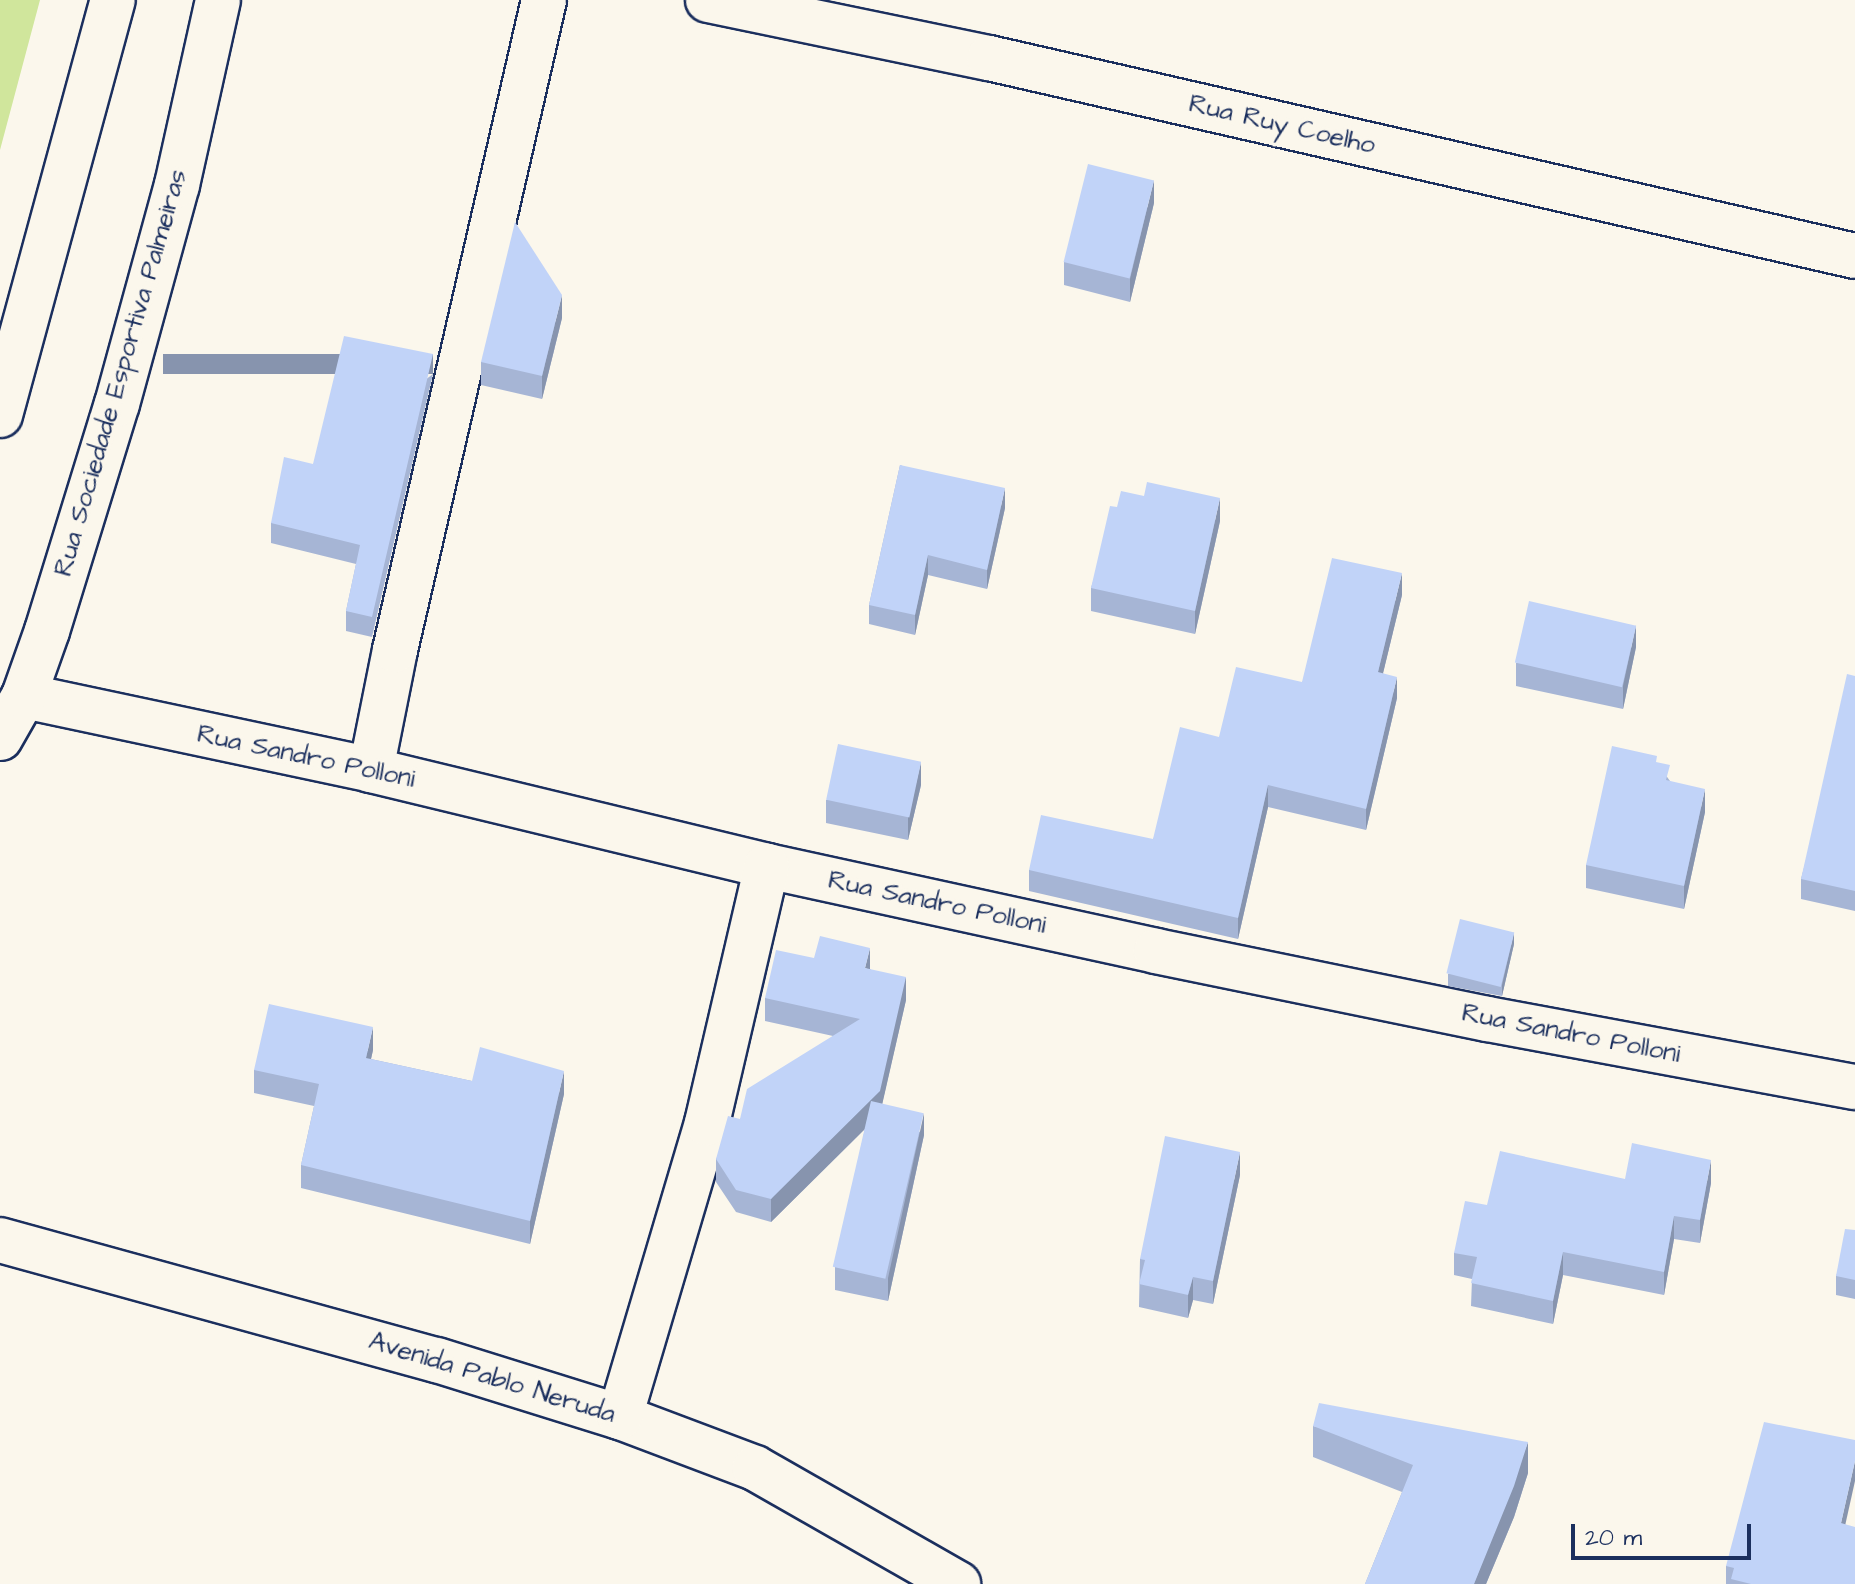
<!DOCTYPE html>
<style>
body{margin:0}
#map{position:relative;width:1855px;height:1584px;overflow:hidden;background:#fbf7ec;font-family:"Architects Daughter",sans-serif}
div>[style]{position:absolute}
.green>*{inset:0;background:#d0e69c}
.roads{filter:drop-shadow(2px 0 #1b2f5e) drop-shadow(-2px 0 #1b2f5e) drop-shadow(0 2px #1b2f5e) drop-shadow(0 -2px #1b2f5e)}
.minor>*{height:44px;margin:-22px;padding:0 22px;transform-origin:22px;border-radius:22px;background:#fbf7ec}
.wall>*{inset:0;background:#a6b5d5}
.shaded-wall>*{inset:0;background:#8794ae;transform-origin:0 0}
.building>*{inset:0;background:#c1d3f8;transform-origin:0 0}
span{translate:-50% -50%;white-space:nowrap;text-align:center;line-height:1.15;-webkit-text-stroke:7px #fbf7ec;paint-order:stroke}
.street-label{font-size:26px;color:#1b2f5e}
.scale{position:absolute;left:1571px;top:1524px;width:180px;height:36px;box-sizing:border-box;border:4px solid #1b2f5e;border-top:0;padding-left:10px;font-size:24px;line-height:28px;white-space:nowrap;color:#1b2f5e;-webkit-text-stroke:6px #fbf7ec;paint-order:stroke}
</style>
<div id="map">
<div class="green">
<div style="clip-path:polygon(0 0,40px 0,0 150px)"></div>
</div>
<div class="roads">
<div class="minor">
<div style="left:708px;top:0;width:287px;rotate:11.7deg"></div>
<div style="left:989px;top:58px;width:888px;rotate:12.88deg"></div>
<div style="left:0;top:415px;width:430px;rotate:-74.8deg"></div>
<div style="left:24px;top:696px;width:355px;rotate:12deg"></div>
<div style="left:371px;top:770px;width:407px;rotate:13.6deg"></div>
<div style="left:767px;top:866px;width:398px;rotate:12.3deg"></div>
<div style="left:1156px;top:951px;width:338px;rotate:11.6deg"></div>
<div style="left:1487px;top:1019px;width:374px;rotate:10.5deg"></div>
<div style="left:0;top:738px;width:48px;rotate:-60.3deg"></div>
<div style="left:24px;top:696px;width:69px;rotate:-70.5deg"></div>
<div style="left:47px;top:631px;width:238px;rotate:-72.9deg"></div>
<div style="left:117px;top:404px;width:227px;rotate:-74.7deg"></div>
<div style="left:177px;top:185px;width:189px;rotate:-77.5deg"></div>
<div style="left:371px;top:770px;width:122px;rotate:-78.7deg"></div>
<div style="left:395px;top:650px;width:667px;rotate:-77.09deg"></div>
<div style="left:0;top:1240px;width:453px;rotate:15.4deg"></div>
<div style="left:437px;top:1360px;width:192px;rotate:17.3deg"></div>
<div style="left:620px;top:1417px;width:144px;rotate:20.7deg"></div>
<div style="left:755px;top:1468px;width:234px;rotate:29.7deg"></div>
<div style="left:620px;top:1417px;width:307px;rotate:-73.5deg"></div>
<div style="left:707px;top:1123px;width:264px;rotate:-76.9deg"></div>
</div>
</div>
<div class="wall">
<div style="clip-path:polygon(1154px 203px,1130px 302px,1064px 285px,1064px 262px)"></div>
<div style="clip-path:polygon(562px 318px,542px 399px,481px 385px,481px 362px)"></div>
<div style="clip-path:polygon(433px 374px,372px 637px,346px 631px,346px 611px,356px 564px,271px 543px,271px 523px,313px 464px)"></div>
<div style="clip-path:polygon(900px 465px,1005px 508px,987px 589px,928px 575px,915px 635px,869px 624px,869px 605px)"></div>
<div style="clip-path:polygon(1117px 507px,1220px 521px,1195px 634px,1091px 611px,1091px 588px)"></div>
<div style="clip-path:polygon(1402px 595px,1383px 673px,1397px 698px,1366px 830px,1268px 807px,1238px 939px,1029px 891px,1029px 870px,1153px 839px,1219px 737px,1302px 682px)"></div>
<div style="clip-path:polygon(1636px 647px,1623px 709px,1516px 686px,1516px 663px)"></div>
<div style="clip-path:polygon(1855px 676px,1855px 911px,1801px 899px,1801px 879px)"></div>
<div style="clip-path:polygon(1657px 763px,1670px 781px,1705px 812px,1684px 909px,1586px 888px,1586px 865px)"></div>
<div style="clip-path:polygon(921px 785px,908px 840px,826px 823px,826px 800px)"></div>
<div style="clip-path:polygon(1514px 944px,1502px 996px,1448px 986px,1448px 974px)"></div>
<div style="clip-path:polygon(870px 969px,906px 1000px,882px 1104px,924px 1135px,888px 1301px,835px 1290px,835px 1267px,865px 1129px,771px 1222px,736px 1212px,716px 1182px,716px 1159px,740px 1119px,833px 1036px,765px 1021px,765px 998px)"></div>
<div style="clip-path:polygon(373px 1050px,371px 1059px,472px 1081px,564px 1094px,530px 1244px,301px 1188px,301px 1165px,314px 1106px,254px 1093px,254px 1070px)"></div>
<div style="clip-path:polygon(1240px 1175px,1213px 1304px,1193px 1300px,1188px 1318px,1139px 1307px,1140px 1259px)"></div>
<div style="clip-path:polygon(1625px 1179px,1711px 1183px,1700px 1243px,1674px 1239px,1664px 1295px,1563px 1275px,1553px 1324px,1471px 1306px,1472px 1279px,1454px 1275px,1454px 1253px,1487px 1205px)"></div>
<div style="clip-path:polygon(1855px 1230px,1855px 1299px,1836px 1295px,1836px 1276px)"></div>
<div style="clip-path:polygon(1313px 1426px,1528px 1473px,1514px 1517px,1486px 1584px,1365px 1584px,1402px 1492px,1313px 1457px)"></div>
<div style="clip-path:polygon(1845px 1525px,1855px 1584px,1726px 1584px,1726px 1566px)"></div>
</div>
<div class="shaded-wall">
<div style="clip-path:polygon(1154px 180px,1154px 203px,1130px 302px,1130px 279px)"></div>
<div style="clip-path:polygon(562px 295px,562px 318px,542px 399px,542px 376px)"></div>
<div style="left:433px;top:354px;width:20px;height:270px;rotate:90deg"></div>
<div style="clip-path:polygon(1005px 488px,1005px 508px,987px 589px,987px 570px)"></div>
<div style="clip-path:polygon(1220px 498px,1220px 521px,1195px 634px,1195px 611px)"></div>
<div style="clip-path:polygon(928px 555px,928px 575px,915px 635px,915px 615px)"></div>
<div style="clip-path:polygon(1402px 573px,1402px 595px,1378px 694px,1378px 672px)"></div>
<div style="clip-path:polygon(1636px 625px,1636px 647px,1623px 709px,1623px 686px)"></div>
<div style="clip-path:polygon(1397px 677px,1397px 698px,1366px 830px,1366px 809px)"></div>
<div style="clip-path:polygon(921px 762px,921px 785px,908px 840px,908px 817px)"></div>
<div style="clip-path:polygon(1268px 785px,1268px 807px,1238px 939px,1238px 918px)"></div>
<div style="clip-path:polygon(1705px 789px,1705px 812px,1684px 909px,1684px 886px)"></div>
<div style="clip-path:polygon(1514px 932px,1514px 944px,1502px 996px,1502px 985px)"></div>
<div style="clip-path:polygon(870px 948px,870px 970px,865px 968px)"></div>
<div style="clip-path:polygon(906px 977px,906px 1000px,880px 1114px,771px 1222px,771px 1199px)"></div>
<div style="clip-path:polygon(373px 1027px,373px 1050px,366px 1081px,366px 1058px)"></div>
<div style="clip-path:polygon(564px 1071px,564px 1094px,530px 1244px,530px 1221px)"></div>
<div style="clip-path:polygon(924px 1113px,924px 1135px,888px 1301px,888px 1278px)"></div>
<div style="clip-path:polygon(1240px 1152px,1240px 1175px,1213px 1304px,1213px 1281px)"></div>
<div style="clip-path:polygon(1711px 1160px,1711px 1183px,1700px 1243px,1700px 1220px)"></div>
<div style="clip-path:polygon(1674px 1216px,1674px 1239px,1664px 1295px,1664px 1272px)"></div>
<div style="clip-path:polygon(1563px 1252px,1563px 1275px,1553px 1324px,1553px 1301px)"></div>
<div style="clip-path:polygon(1193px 1277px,1193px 1300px,1188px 1318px,1188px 1295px)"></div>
<div style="clip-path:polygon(1528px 1442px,1528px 1473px,1514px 1517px,1486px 1584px,1474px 1584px)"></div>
<div style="clip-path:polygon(1855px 1461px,1855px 1481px,1841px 1544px,1841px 1523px)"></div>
</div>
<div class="building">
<div style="left:1088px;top:164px;width:68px;height:101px;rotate:14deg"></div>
<div style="clip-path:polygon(515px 222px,562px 295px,542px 376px,481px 362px)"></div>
<div style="clip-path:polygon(344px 336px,433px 354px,372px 617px,346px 611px,360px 545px,271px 523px,284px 457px,313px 464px)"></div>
<div style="clip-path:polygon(900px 465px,1005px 488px,987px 570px,928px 555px,915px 615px,869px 605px)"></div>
<div style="clip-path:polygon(1147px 482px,1220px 498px,1195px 611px,1091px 588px,1110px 506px,1117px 507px,1121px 491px,1144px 496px)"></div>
<div style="clip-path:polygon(1332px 558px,1402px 573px,1378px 672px,1397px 677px,1366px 809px,1268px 785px,1238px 918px,1029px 870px,1041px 815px,1153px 839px,1180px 727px,1219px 737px,1236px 667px,1302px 682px)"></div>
<div style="left:1529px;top:601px;width:110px;height:63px;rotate:13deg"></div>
<div style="clip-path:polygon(1847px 674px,1855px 676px,1855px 891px,1801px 879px)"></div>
<div style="left:838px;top:744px;width:85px;height:57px;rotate:12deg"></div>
<div style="clip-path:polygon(1612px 746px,1657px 756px,1656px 762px,1670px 765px,1666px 780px,1705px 789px,1684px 886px,1586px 865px)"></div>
<div style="left:1460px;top:919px;width:56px;height:56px;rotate:14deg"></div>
<div style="clip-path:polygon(820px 936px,870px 948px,865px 968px,906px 977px,880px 1091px,771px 1199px,736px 1190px,716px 1159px,728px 1116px,740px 1119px,747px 1089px,860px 1019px,765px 998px,776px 950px,814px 958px)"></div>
<div style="clip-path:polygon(269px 1004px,373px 1027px,366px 1058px,472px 1081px,480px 1047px,564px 1071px,530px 1221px,301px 1165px,319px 1084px,254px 1070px)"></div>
<div style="left:871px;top:1101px;width:54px;height:170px;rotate:13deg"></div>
<div style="clip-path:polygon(1165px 1136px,1240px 1152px,1213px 1281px,1193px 1277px,1188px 1295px,1139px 1284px,1145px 1260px,1140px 1259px)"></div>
<div style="clip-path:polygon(1632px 1143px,1711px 1160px,1700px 1220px,1674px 1216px,1664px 1272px,1563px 1252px,1553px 1301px,1471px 1283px,1477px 1257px,1454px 1253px,1465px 1201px,1487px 1205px,1500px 1151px,1625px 1179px)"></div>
<div style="clip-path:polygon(1845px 1229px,1855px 1230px,1855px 1280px,1836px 1276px)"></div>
<div style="clip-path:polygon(1319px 1403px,1528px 1442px,1514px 1486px,1474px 1584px,1365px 1584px,1413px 1465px,1313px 1426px)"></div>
<div style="clip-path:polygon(1764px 1422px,1855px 1440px,1855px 1461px,1841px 1523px,1855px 1527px,1855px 1584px,1751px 1584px,1731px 1579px,1734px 1568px,1726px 1566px)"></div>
</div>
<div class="street-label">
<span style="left:1282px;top:125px;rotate:13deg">Rua Ruy Coelho</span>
<span style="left:121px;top:373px;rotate:-74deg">Rua Sociedade Esportiva Palmeiras</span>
<span style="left:306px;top:757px;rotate:12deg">Rua Sandro Polloni</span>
<span style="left:937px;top:903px;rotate:12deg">Rua Sandro Polloni</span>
<span style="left:1571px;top:1034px;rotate:11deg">Rua Sandro Polloni</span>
<span style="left:492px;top:1378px;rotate:17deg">Avenida Pablo Neruda</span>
</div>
<div class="scale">20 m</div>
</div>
